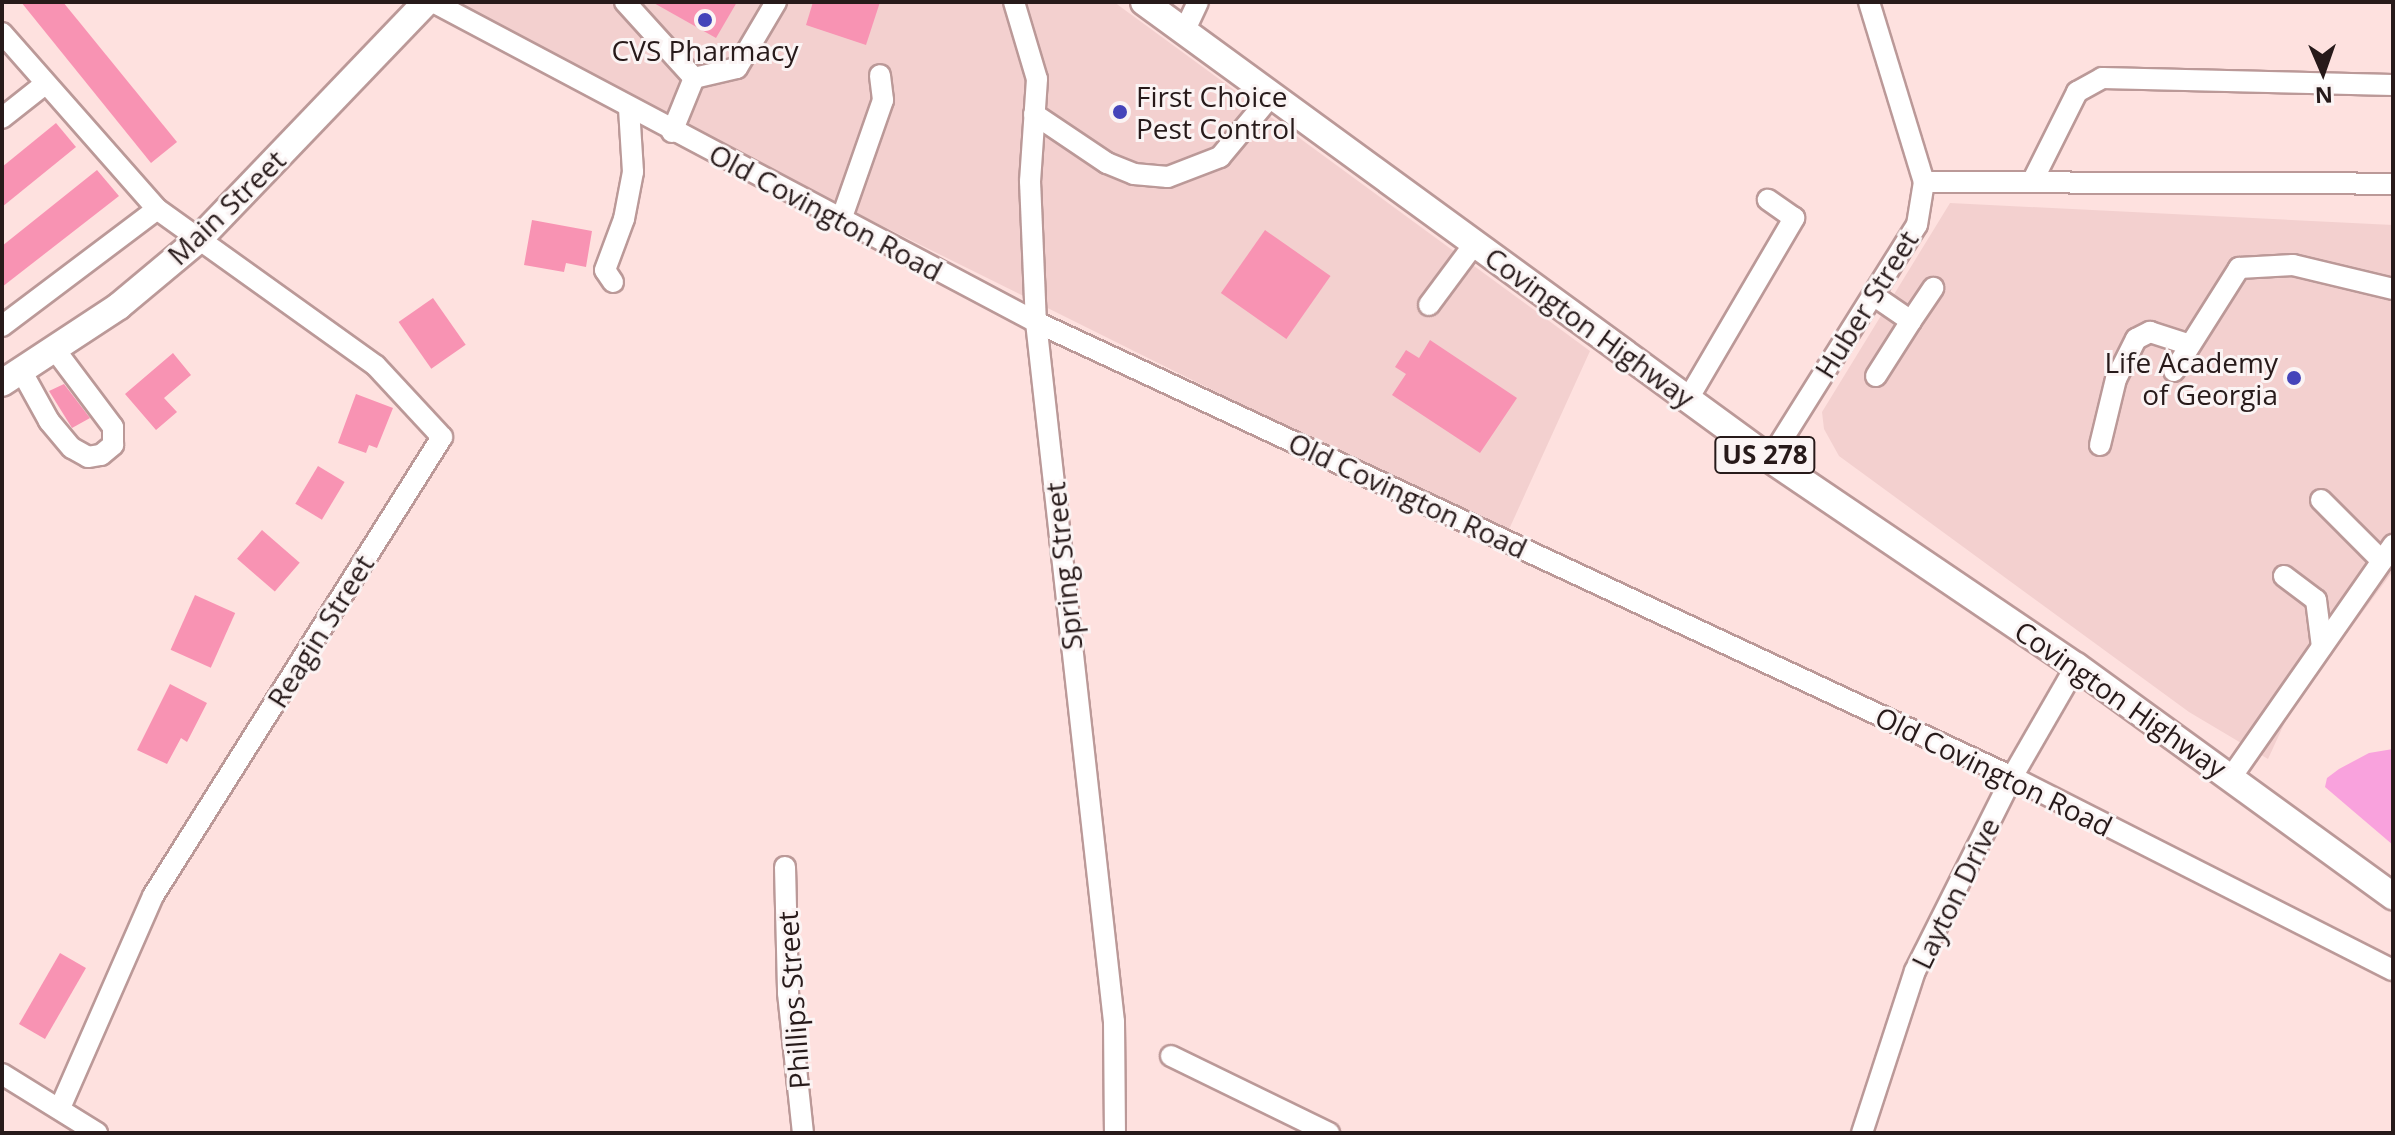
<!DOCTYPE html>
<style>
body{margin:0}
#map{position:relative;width:2395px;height:1135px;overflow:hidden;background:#fee1df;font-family:"Open Sans",sans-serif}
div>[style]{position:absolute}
.built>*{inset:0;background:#f3d0cf}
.water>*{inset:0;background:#f9a2dd}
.building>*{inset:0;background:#f893b3;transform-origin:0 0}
.roads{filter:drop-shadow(2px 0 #bb9998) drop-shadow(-2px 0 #bb9998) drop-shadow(0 2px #bb9998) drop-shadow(0 -2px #bb9998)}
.minor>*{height:20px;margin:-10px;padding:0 10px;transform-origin:10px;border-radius:10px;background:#fff}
.major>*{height:26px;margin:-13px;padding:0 13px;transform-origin:13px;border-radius:13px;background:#fff}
.dots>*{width:22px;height:22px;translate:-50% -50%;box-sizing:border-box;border:4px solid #fbf4f4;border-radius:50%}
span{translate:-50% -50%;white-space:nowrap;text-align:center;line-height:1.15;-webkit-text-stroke:6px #fbf4f4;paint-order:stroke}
.shield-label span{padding:2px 6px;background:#fbf4f4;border:2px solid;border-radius:6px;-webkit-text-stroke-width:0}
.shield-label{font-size:26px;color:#271a1a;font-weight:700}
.poi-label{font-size:28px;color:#271a1a}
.left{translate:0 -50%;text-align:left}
.right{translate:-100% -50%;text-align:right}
.street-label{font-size:28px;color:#271a1a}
.frame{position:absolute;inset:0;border:4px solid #271a1a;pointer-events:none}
.north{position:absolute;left:2283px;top:32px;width:80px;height:80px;-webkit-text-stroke:6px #fbf4f4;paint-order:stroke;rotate:178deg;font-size:22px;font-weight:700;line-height:32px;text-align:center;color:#271a1a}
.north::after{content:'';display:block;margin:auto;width:28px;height:36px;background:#271a1a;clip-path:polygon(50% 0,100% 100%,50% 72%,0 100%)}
</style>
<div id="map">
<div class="built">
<div style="clip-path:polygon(1114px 2px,1590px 351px,1506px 536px,434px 3px)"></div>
<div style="clip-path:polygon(1950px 203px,2393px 225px,2393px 571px,2291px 709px,2268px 759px,2189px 712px,1839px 456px,1824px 429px,1822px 412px)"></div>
</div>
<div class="water">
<div style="clip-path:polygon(2393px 749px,2393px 845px,2325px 787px,2327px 778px,2339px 769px,2369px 753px)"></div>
</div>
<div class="building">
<div style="clip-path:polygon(21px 2px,63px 2px,177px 142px,151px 163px)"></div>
<div style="clip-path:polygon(652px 2px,737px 2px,716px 38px)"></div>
<div style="clip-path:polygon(813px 2px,880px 2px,866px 45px,806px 25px)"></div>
<div style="clip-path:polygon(56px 123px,76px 147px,2px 207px,2px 167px)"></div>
<div style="clip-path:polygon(97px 170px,119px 196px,2px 287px,2px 246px)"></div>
<div style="clip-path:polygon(532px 220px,592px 231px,586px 267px,566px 263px,564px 272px,524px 265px)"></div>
<div style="left:1265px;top:230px;width:80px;height:77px;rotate:35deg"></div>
<div style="left:433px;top:298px;width:57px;height:42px;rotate:55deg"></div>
<div style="clip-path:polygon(1430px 340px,1517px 398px,1480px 453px,1392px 395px,1406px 374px,1395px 367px,1406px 350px,1419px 358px)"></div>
<div style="clip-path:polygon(173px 353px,191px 375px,164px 398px,177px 412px,156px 430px,125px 394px)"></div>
<div style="clip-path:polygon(64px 384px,90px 418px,72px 428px,49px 391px)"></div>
<div style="clip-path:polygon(356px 394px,393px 408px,377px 448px,369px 445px,366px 453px,338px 443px)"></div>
<div style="left:318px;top:466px;width:31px;height:44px;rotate:31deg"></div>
<div style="left:262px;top:530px;width:50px;height:38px;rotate:41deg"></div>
<div style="left:195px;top:595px;width:44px;height:60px;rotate:24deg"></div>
<div style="clip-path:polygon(170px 684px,207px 703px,187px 742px,181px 738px,167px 764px,137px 750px)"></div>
<div style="left:60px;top:953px;width:30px;height:82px;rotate:30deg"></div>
</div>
<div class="roads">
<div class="minor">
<div style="left:433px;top:2px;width:683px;rotate:27.95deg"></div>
<div style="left:1036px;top:322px;width:1077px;rotate:24.99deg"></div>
<div style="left:2012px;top:777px;width:427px;rotate:26.9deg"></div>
<div style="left:625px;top:2px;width:103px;rotate:47.8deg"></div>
<div style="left:1014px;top:2px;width:80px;rotate:73.4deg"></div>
<div style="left:1037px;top:79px;width:102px;rotate:93.9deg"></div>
<div style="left:1030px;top:181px;width:141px;rotate:87.6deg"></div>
<div style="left:1036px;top:322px;width:704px;rotate:83.64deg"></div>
<div style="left:1114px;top:1022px;width:111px;rotate:89.5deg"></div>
<div style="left:1184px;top:32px;width:33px;rotate:-65deg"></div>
<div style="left:2px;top:33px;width:235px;rotate:48.6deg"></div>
<div style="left:157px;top:209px;width:269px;rotate:35.6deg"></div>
<div style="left:376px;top:366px;width:97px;rotate:47.1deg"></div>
<div style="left:442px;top:437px;width:542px;rotate:122.2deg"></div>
<div style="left:153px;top:896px;width:232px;rotate:113.7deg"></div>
<div style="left:1034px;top:114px;width:88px;rotate:33.9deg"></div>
<div style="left:1107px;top:163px;width:29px;rotate:22deg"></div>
<div style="left:1134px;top:174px;width:34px;rotate:5deg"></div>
<div style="left:1168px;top:177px;width:56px;rotate:-21deg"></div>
<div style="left:1220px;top:157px;width:80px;rotate:-50.1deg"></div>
<div style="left:2px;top:118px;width:55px;rotate:-38.3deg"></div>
<div style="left:672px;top:132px;width:58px;rotate:-67.8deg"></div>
<div style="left:694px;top:78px;width:44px;rotate:-13.1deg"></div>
<div style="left:737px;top:68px;width:77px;rotate:-59.4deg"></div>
<div style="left:1924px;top:182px;width:469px;rotate:0.2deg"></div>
<div style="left:2032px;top:182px;width:101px;rotate:-63.4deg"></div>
<div style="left:2077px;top:92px;width:29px;rotate:-29deg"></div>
<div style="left:2102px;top:78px;width:291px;rotate:1.4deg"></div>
<div style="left:841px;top:220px;width:127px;rotate:-70.7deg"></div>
<div style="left:883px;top:100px;width:25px;rotate:-97deg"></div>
<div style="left:613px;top:282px;width:14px;rotate:-124deg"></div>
<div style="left:605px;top:270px;width:54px;rotate:-69.6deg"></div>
<div style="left:624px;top:219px;width:48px;rotate:-79.2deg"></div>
<div style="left:633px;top:172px;width:63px;rotate:-93.6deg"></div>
<div style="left:1873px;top:295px;width:46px;rotate:34.4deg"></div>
<div style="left:1911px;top:321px;width:40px;rotate:-56deg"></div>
<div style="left:1429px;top:305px;width:77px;rotate:-53.4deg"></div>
<div style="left:2px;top:326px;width:194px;rotate:-37deg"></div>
<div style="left:2174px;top:371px;width:122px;rotate:-57.7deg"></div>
<div style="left:2239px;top:268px;width:54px;rotate:-3.2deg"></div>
<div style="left:2293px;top:265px;width:103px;rotate:13.5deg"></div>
<div style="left:22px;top:372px;width:56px;rotate:61.1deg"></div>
<div style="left:49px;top:421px;width:35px;rotate:50deg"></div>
<div style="left:72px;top:448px;width:18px;rotate:29deg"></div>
<div style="left:88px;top:457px;width:13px;rotate:-9deg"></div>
<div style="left:101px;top:455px;width:16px;rotate:-40deg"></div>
<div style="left:113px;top:445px;width:18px;rotate:-90deg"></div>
<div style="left:113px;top:427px;width:95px;rotate:-126.9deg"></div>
<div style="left:1876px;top:376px;width:65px;rotate:-57.5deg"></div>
<div style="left:1688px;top:399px;width:210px;rotate:-59.6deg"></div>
<div style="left:1794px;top:218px;width:32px;rotate:-145deg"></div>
<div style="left:2100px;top:445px;width:68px;rotate:-76.4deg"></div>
<div style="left:2116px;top:379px;width:45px;rotate:-63.4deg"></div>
<div style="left:2136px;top:339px;width:16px;rotate:-27deg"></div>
<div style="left:2150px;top:332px;width:40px;rotate:18deg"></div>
<div style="left:1770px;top:459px;width:276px;rotate:-57.9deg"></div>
<div style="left:1917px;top:225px;width:44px;rotate:-80.8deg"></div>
<div style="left:1924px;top:182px;width:188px;rotate:-107deg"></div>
<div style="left:2321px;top:500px;width:86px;rotate:45deg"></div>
<div style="left:2284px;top:576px;width:40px;rotate:37deg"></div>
<div style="left:2316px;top:600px;width:47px;rotate:82.7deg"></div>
<div style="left:2232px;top:776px;width:282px;rotate:-55.1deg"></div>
<div style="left:785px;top:867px;width:126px;rotate:88.6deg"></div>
<div style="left:788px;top:993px;width:141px;rotate:83.9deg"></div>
<div style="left:1171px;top:1056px;width:176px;rotate:26deg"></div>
<div style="left:2px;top:1074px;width:112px;rotate:31.8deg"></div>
<div style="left:1862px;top:1133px;width:170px;rotate:-71.9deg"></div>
<div style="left:1915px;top:971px;width:217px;rotate:-63.4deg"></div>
<div style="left:2012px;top:777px;width:128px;rotate:-60deg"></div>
</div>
<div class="major">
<div style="left:1144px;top:2px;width:775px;rotate:36.13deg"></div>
<div style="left:1770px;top:459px;width:369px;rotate:34.1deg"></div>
<div style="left:2076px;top:666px;width:392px;rotate:36deg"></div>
<div style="left:2px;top:383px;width:140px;rotate:-33.3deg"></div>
<div style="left:119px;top:306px;width:104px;rotate:-39.9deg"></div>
<div style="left:199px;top:239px;width:328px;rotate:-46.2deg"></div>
</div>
</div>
<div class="dots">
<div style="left:705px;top:20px;background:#4544ba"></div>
<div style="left:1120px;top:112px;background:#4544ba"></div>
<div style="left:2294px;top:378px;background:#4544ba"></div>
</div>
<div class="shield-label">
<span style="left:1765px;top:455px">US 278</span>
</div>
<div class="poi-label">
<span style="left:705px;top:50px">CVS Pharmacy</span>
<span class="left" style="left:1136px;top:112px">First Choice<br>Pest Control</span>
<span class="right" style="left:2278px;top:378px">Life Academy<br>of Georgia</span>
</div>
<div class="street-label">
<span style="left:226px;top:207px;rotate:-44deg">Main Street</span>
<span style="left:826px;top:212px;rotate:28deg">Old Covington Road</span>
<span style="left:1866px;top:304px;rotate:-58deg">Huber Street</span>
<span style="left:1590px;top:327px;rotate:36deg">Covington Highway</span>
<span style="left:1408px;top:495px;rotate:25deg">Old Covington Road</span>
<span style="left:1063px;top:566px;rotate:-96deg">Spring Street</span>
<span style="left:320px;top:631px;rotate:-58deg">Reagin Street</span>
<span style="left:2121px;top:699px;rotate:35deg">Covington Highway</span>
<span style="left:1994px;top:771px;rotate:26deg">Old Covington Road</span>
<span style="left:1955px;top:893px;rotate:-64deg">Layton Drive</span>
<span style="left:793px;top:1000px;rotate:-94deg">Phillips Street</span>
</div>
<div class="frame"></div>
<div class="north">N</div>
</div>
